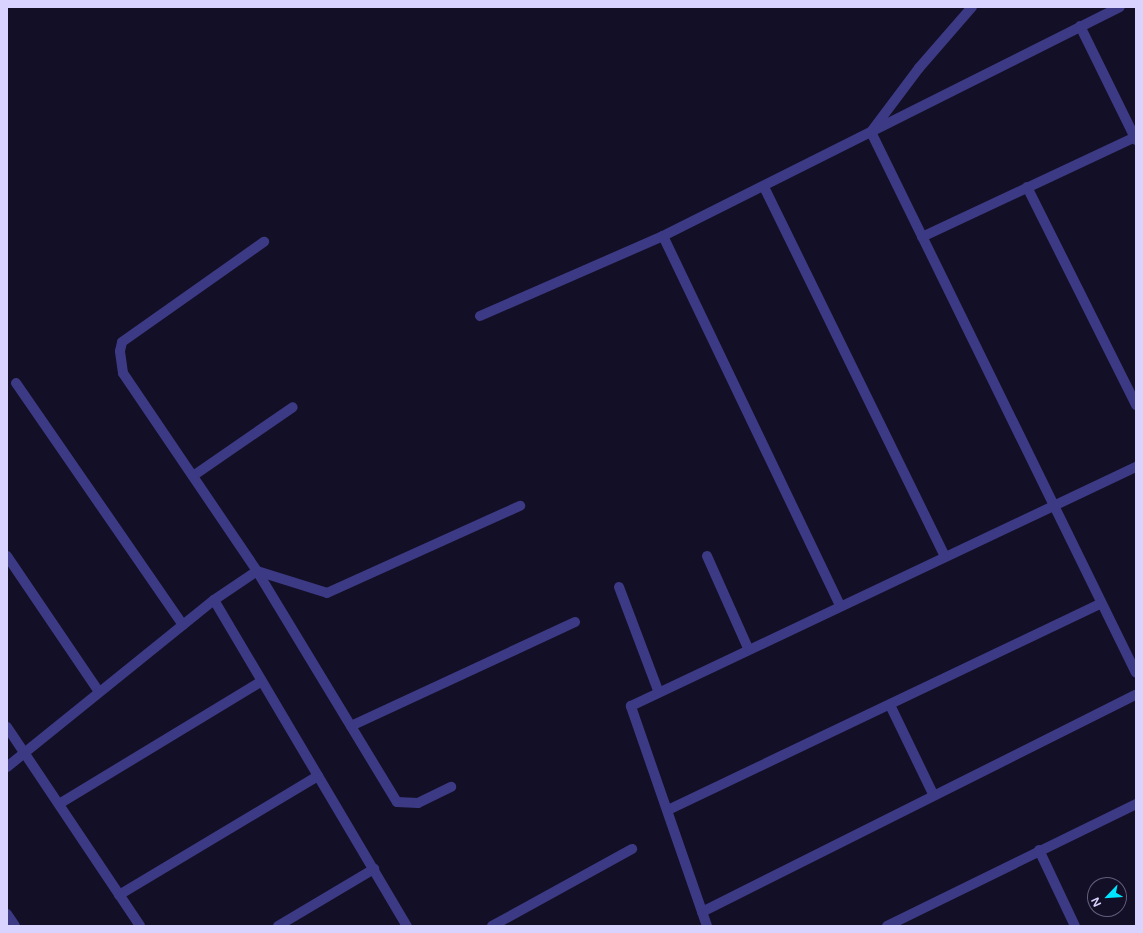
<!DOCTYPE html>
<style>
body{margin:0}
#map{position:relative;width:1143px;height:933px;overflow:hidden;background:#130f26;font-family:"Varela Round",sans-serif}
div>[style]{position:absolute}
.minor>*{height:10px;margin:-5px;padding:0 5px;transform-origin:5px;border-radius:5px;background:#3d3a85}
span{translate:-50% -50%;white-space:nowrap;text-align:center;line-height:1.15;-webkit-text-stroke:3px #130f26;paint-order:stroke}
.frame{position:absolute;inset:0;border:8px solid #d9d4ff;pointer-events:none}
.north{position:absolute;left:1087px;top:877px;width:40px;height:40px;box-sizing:border-box;background:#130f26;border:1px solid #625e7d;border-radius:50%;rotate:245deg;font-size:11px;font-weight:700;line-height:16px;text-align:center;color:#d9d4ff}
.north::after{content:'';display:block;margin:auto;width:14px;height:18px;background:#00e5ff;clip-path:polygon(50% 0,100% 100%,50% 72%,0 100%)}
</style>
<div id="map">
<div class="minor">
<div style="left:972px;top:7px;width:81px;rotate:131deg"></div>
<div style="left:919px;top:68px;width:80px;rotate:126.9deg"></div>
<div style="left:871px;top:132px;width:602px;rotate:63.9deg"></div>
<div style="left:1080px;top:26px;width:127px;rotate:63.8deg"></div>
<div style="left:764px;top:187px;width:410px;rotate:63.9deg"></div>
<div style="left:1027px;top:187px;width:244px;rotate:63.4deg"></div>
<div style="left:663px;top:236px;width:408px;rotate:64.4deg"></div>
<div style="left:922px;top:237px;width:235px;rotate:-25.1deg"></div>
<div style="left:480px;top:316px;width:200px;rotate:-23.6deg"></div>
<div style="left:663px;top:236px;width:511px;rotate:-26.62deg"></div>
<div style="left:16px;top:383px;width:294px;rotate:55.4deg"></div>
<div style="left:193px;top:476px;width:121px;rotate:-34.6deg"></div>
<div style="left:7px;top:556px;width:164px;rotate:55.9deg"></div>
<div style="left:707px;top:556px;width:101px;rotate:66deg"></div>
<div style="left:257px;top:571px;width:270px;rotate:58.8deg"></div>
<div style="left:397px;top:802px;width:21px;rotate:3deg"></div>
<div style="left:418px;top:803px;width:37px;rotate:-26deg"></div>
<div style="left:257px;top:571px;width:73px;rotate:17.4deg"></div>
<div style="left:327px;top:593px;width:212px;rotate:-24.3deg"></div>
<div style="left:619px;top:587px;width:110px;rotate:69.3deg"></div>
<div style="left:214px;top:600px;width:379px;rotate:59.4deg"></div>
<div style="left:890px;top:705px;width:99px;rotate:64.2deg"></div>
<div style="left:351px;top:726px;width:247px;rotate:-24.9deg"></div>
<div style="left:7px;top:727px;width:239px;rotate:56.2deg"></div>
<div style="left:7px;top:767px;width:266px;rotate:-38.9deg"></div>
<div style="left:214px;top:600px;width:52px;rotate:-34deg"></div>
<div style="left:257px;top:571px;width:239px;rotate:-124.1deg"></div>
<div style="left:123px;top:373px;width:22px;rotate:-98deg"></div>
<div style="left:120px;top:351px;width:9px;rotate:-77deg"></div>
<div style="left:122px;top:342px;width:174px;rotate:-35.2deg"></div>
<div style="left:59px;top:804px;width:237px;rotate:-31.2deg"></div>
<div style="left:668px;top:810px;width:479px;rotate:-25.5deg"></div>
<div style="left:1039px;top:850px;width:84px;rotate:64.7deg"></div>
<div style="left:119px;top:895px;width:232px;rotate:-30.9deg"></div>
<div style="left:702px;top:912px;width:485px;rotate:-26.6deg"></div>
<div style="left:7px;top:914px;width:14px;rotate:56deg"></div>
<div style="left:278px;top:926px;width:112px;rotate:-30.7deg"></div>
<div style="left:492px;top:926px;width:160px;rotate:-28.8deg"></div>
<div style="left:707px;top:926px;width:233px;rotate:-109.1deg"></div>
<div style="left:631px;top:706px;width:559px;rotate:-25.33deg"></div>
<div style="left:887px;top:926px;width:277px;rotate:-26.1deg"></div>
</div>
<div class="frame"></div>
<div class="north">N</div>
</div>
